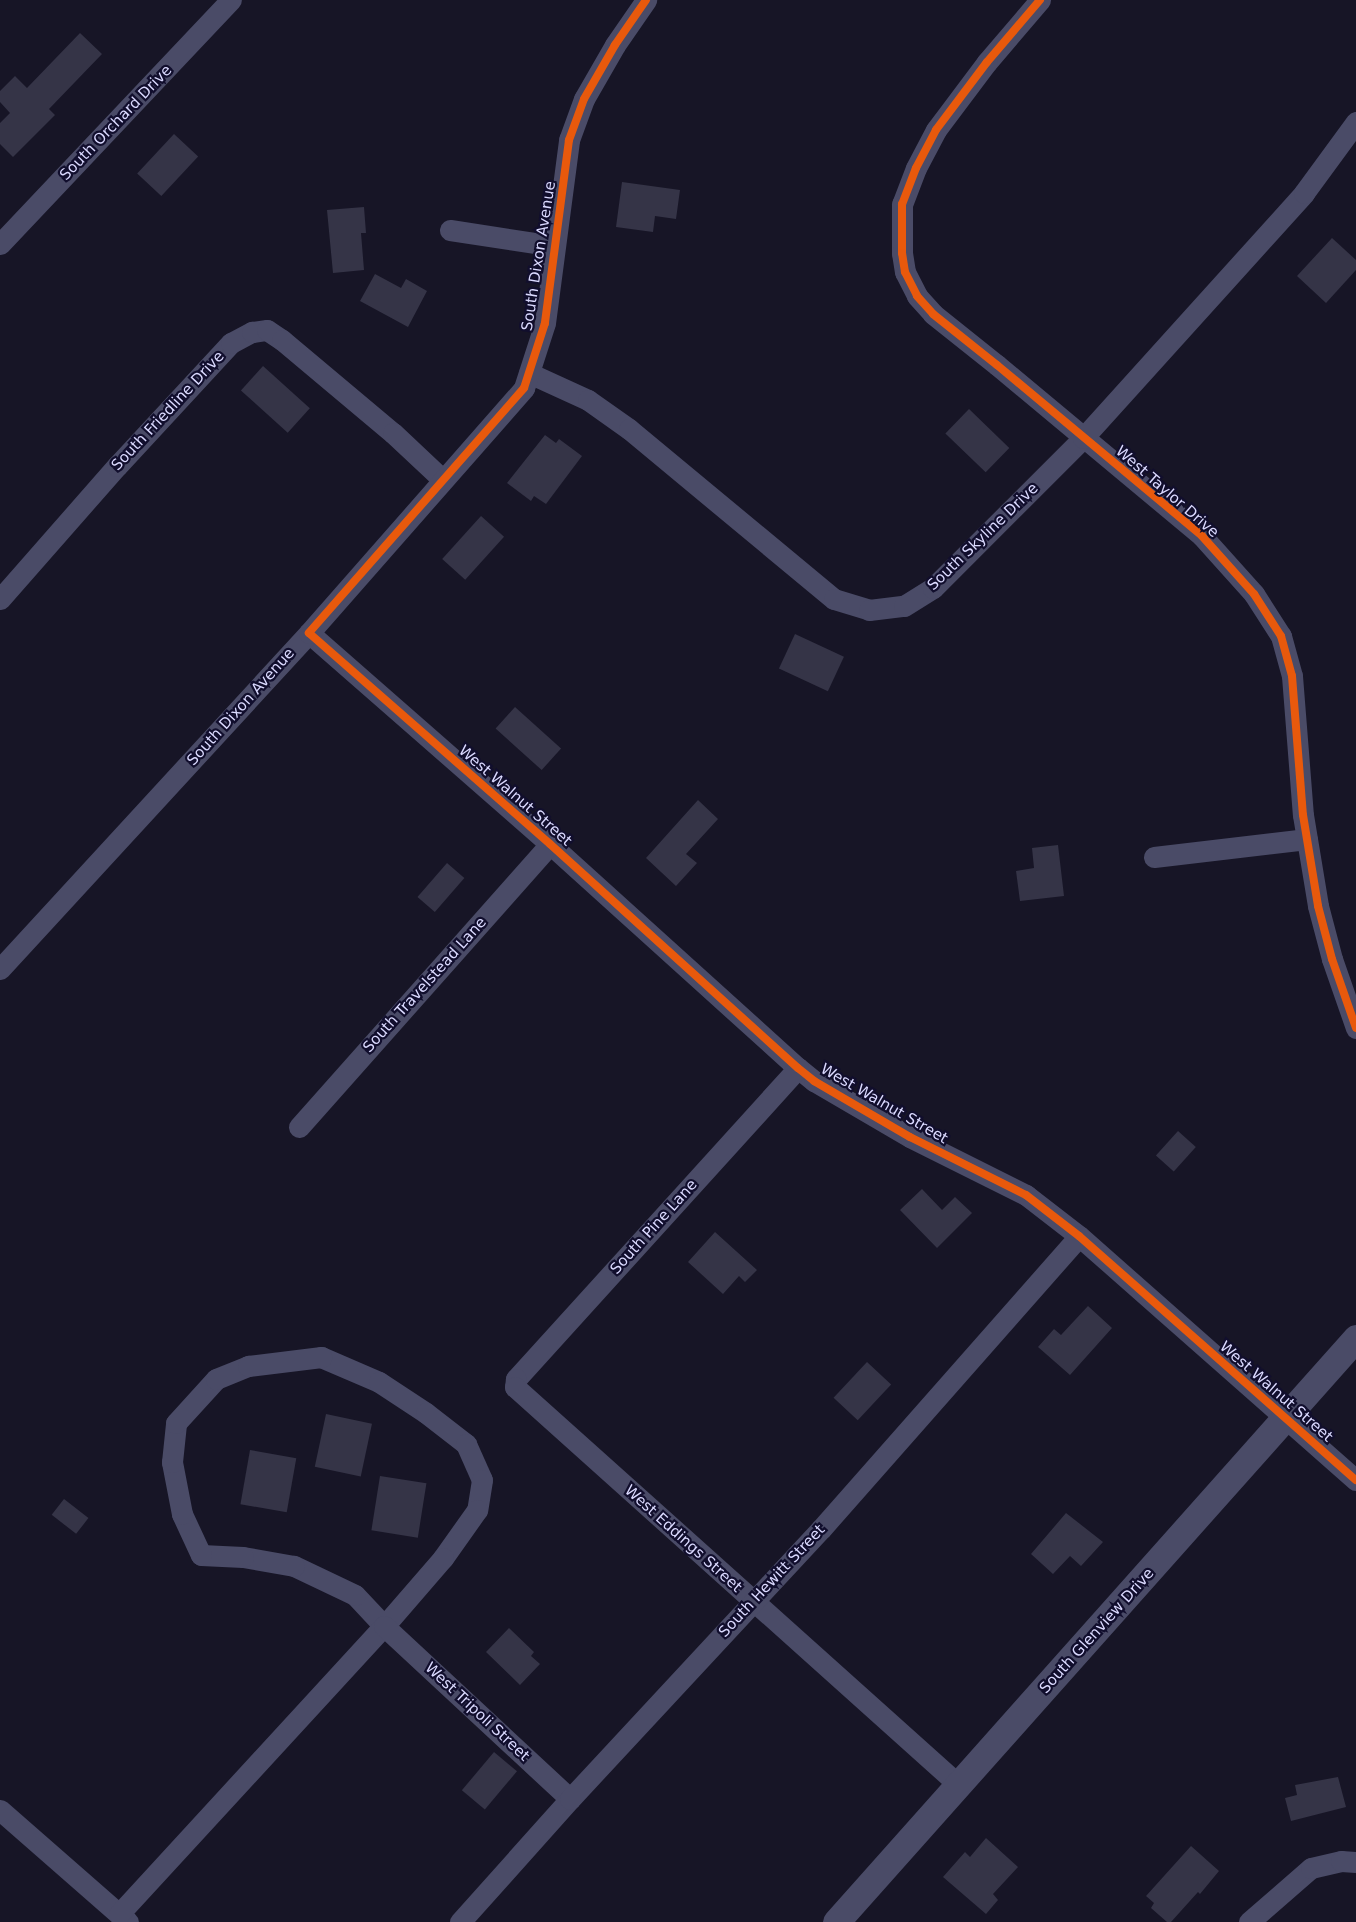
<!DOCTYPE html>
<style>
body{margin:0}
#map{position:relative;width:1356px;height:1922px;overflow:hidden;background:#171526;font-family:"DejaVu Sans",sans-serif}
div>[style]{position:absolute}
.building>*{inset:0;background:#353447;transform-origin:0 0}
.minor>*{height:21px;margin:-10.5px;padding:0 10.5px;transform-origin:10.5px;border-radius:10.5px;background:#4a4b67}
.tertiary>*{height:27px;margin:-13.5px;padding:0 13.5px;transform-origin:13.5px;border-radius:13.5px;background:#4a4b67}
.cycleway>*{height:8px;margin:-4px;padding:0 4px;transform-origin:4px;border-radius:4px;background:#e8590c}
span{translate:-50% -50%;white-space:nowrap;text-align:center;line-height:1.15;-webkit-text-stroke:4.5px #110e2d;paint-order:stroke}
.street-label{font-size:15px;color:#dbdaff}
</style>
<div id="map">
<div class="building">
<div style="clip-path:polygon(80px 33px,102px 54px,49px 109px,55px 115px,13px 157px,0 144px,0 123px,10px 113px,0 102px,0 91px,15px 76px,27px 88px)"></div>
<div style="left:174px;top:134px;width:33px;height:54px;rotate:43deg"></div>
<div style="clip-path:polygon(622px 182px,680px 190px,676px 219px,655px 216px,653px 232px,616px 227px)"></div>
<div style="clip-path:polygon(364px 207px,366px 233px,361px 233px,364px 270px,333px 273px,327px 210px)"></div>
<div style="clip-path:polygon(1332px 238px,1356px 260px,1356px 270px,1326px 303px,1297px 276px)"></div>
<div style="clip-path:polygon(375px 274px,401px 288px,406px 279px,427px 291px,408px 327px,360px 301px)"></div>
<div style="left:263px;top:366px;width:63px;height:33px;rotate:42deg"></div>
<div style="left:969px;top:409px;width:56px;height:34px;rotate:44deg"></div>
<div style="clip-path:polygon(545px 435px,556px 443px,559px 439px,582px 456px,546px 504px,534px 496px,531px 501px,507px 483px)"></div>
<div style="left:481px;top:516px;width:31px;height:58px;rotate:42deg"></div>
<div style="left:795px;top:634px;width:54px;height:38px;rotate:25deg"></div>
<div style="left:515px;top:707px;width:62px;height:29px;rotate:42deg"></div>
<div style="clip-path:polygon(698px 800px,718px 819px,686px 854px,697px 863px,676px 886px,646px 858px)"></div>
<div style="clip-path:polygon(1058px 845px,1064px 896px,1020px 901px,1016px 871px,1034px 868px,1032px 848px)"></div>
<div style="left:447px;top:863px;width:23px;height:45px;rotate:41deg"></div>
<div style="left:1178px;top:1131px;width:24px;height:33px;rotate:42deg"></div>
<div style="clip-path:polygon(922px 1189px,942px 1210px,955px 1197px,972px 1213px,937px 1248px,900px 1210px)"></div>
<div style="clip-path:polygon(715px 1232px,757px 1270px,745px 1282px,739px 1276px,723px 1294px,688px 1262px)"></div>
<div style="clip-path:polygon(1088px 1306px,1112px 1328px,1070px 1375px,1038px 1347px,1054px 1329px,1061px 1335px)"></div>
<div style="left:867px;top:1362px;width:33px;height:49px;rotate:43deg"></div>
<div style="left:326px;top:1414px;width:47px;height:54px;rotate:12deg"></div>
<div style="left:250px;top:1450px;width:47px;height:55px;rotate:10deg"></div>
<div style="left:380px;top:1476px;width:47px;height:55px;rotate:9deg"></div>
<div style="left:64px;top:1499px;width:31px;height:20px;rotate:38deg"></div>
<div style="clip-path:polygon(1066px 1513px,1103px 1542px,1081px 1566px,1070px 1556px,1053px 1574px,1031px 1554px)"></div>
<div style="clip-path:polygon(509px 1628px,534px 1652px,531px 1656px,540px 1664px,520px 1685px,486px 1652px)"></div>
<div style="left:494px;top:1752px;width:30px;height:50px;rotate:40deg"></div>
<div style="clip-path:polygon(1338px 1777px,1346px 1807px,1291px 1821px,1285px 1798px,1297px 1795px,1295px 1785px)"></div>
<div style="clip-path:polygon(986px 1838px,1018px 1867px,993px 1894px,998px 1900px,986px 1914px,943px 1877px,965px 1852px,970px 1857px)"></div>
<div style="clip-path:polygon(1191px 1846px,1219px 1871px,1200px 1894px,1198px 1892px,1171px 1922px,1167px 1922px,1151px 1908px,1154px 1903px,1146px 1896px)"></div>
</div>
<div class="minor">
<div style="left:1040px;top:0;width:82px;rotate:130.5deg"></div>
<div style="left:987px;top:62px;width:85px;rotate:126.9deg"></div>
<div style="left:936px;top:130px;width:43px;rotate:117.8deg"></div>
<div style="left:916px;top:168px;width:39px;rotate:111deg"></div>
<div style="left:902px;top:204px;width:49px;rotate:90deg"></div>
<div style="left:902px;top:253px;width:19px;rotate:81deg"></div>
<div style="left:905px;top:272px;width:27px;rotate:63deg"></div>
<div style="left:917px;top:296px;width:24px;rotate:48deg"></div>
<div style="left:933px;top:314px;width:82px;rotate:38.6deg"></div>
<div style="left:997px;top:365px;width:267px;rotate:39.8deg"></div>
<div style="left:1202px;top:536px;width:78px;rotate:48.1deg"></div>
<div style="left:1254px;top:594px;width:50px;rotate:57.3deg"></div>
<div style="left:1281px;top:636px;width:41px;rotate:74.6deg"></div>
<div style="left:1292px;top:676px;width:139px;rotate:85.5deg"></div>
<div style="left:1303px;top:815px;width:92px;rotate:80.6deg"></div>
<div style="left:1318px;top:906px;width:55px;rotate:75.2deg"></div>
<div style="left:1332px;top:959px;width:73px;rotate:70.8deg"></div>
<div style="left:450px;top:230px;width:105px;rotate:8.7deg"></div>
<div style="left:0;top:244px;width:336px;rotate:-46.6deg"></div>
<div style="left:529px;top:373px;width:65px;rotate:24.6deg"></div>
<div style="left:588px;top:400px;width:50px;rotate:35.3deg"></div>
<div style="left:629px;top:429px;width:266px;rotate:39.7deg"></div>
<div style="left:834px;top:599px;width:37px;rotate:17deg"></div>
<div style="left:869px;top:610px;width:35px;rotate:-7deg"></div>
<div style="left:904px;top:606px;width:34px;rotate:-32deg"></div>
<div style="left:933px;top:588px;width:212px;rotate:-45deg"></div>
<div style="left:1083px;top:438px;width:330px;rotate:-47.9deg"></div>
<div style="left:1304px;top:193px;width:88px;rotate:-53.8deg"></div>
<div style="left:0;top:599px;width:177px;rotate:-48.7deg"></div>
<div style="left:117px;top:466px;width:168px;rotate:-47.2deg"></div>
<div style="left:231px;top:343px;width:24px;rotate:-28deg"></div>
<div style="left:252px;top:332px;width:15px;rotate:-8deg"></div>
<div style="left:267px;top:330px;width:18px;rotate:34deg"></div>
<div style="left:282px;top:340px;width:145px;rotate:40deg"></div>
<div style="left:393px;top:433px;width:67px;rotate:43.2deg"></div>
<div style="left:309px;top:633px;width:320px;rotate:41.2deg"></div>
<div style="left:550px;top:844px;width:334px;rotate:42.1deg"></div>
<div style="left:798px;top:1068px;width:21px;rotate:39deg"></div>
<div style="left:814px;top:1081px;width:111px;rotate:30.3deg"></div>
<div style="left:910px;top:1137px;width:130px;rotate:26.6deg"></div>
<div style="left:1026px;top:1195px;width:67px;rotate:37.7deg"></div>
<div style="left:1079px;top:1236px;width:369px;rotate:41.4deg"></div>
<div style="left:1154px;top:857px;width:154px;rotate:-6.7deg"></div>
<div style="left:0;top:969px;width:456px;rotate:-47.4deg"></div>
<div style="left:309px;top:633px;width:326px;rotate:-48.7deg"></div>
<div style="left:524px;top:388px;width:68px;rotate:-72.1deg"></div>
<div style="left:545px;top:323px;width:185px;rotate:-82.5deg"></div>
<div style="left:569px;top:140px;width:44px;rotate:-69.9deg"></div>
<div style="left:584px;top:99px;width:62px;rotate:-60.1deg"></div>
<div style="left:615px;top:45px;width:55px;rotate:-55.4deg"></div>
<div style="left:798px;top:1068px;width:420px;rotate:132.2deg"></div>
<div style="left:516px;top:1379px;width:8px;rotate:97deg"></div>
<div style="left:515px;top:1387px;width:598px;rotate:41.88deg"></div>
<div style="left:299px;top:1127px;width:378px;rotate:-48.4deg"></div>
<div style="left:321px;top:1357px;width:63px;rotate:23.3deg"></div>
<div style="left:379px;top:1382px;width:56px;rotate:33.4deg"></div>
<div style="left:426px;top:1413px;width:51px;rotate:37.8deg"></div>
<div style="left:466px;top:1444px;width:39px;rotate:66deg"></div>
<div style="left:482px;top:1480px;width:30px;rotate:99deg"></div>
<div style="left:477px;top:1510px;width:59px;rotate:125.3deg"></div>
<div style="left:443px;top:1558px;width:90px;rotate:130.9deg"></div>
<div style="left:384px;top:1626px;width:42px;rotate:-133.1deg"></div>
<div style="left:355px;top:1595px;width:68px;rotate:-154.6deg"></div>
<div style="left:294px;top:1566px;width:52px;rotate:-170deg"></div>
<div style="left:243px;top:1557px;width:42px;rotate:-177.3deg"></div>
<div style="left:201px;top:1555px;width:45px;rotate:-114.9deg"></div>
<div style="left:182px;top:1514px;width:53px;rotate:-100.9deg"></div>
<div style="left:172px;top:1462px;width:39px;rotate:-84deg"></div>
<div style="left:176px;top:1423px;width:59px;rotate:-47.7deg"></div>
<div style="left:216px;top:1379px;width:35px;rotate:-22deg"></div>
<div style="left:248px;top:1366px;width:74px;rotate:-7deg"></div>
<div style="left:0;top:1810px;width:170px;rotate:41.2deg"></div>
<div style="left:119px;top:1914px;width:391px;rotate:-47.4deg"></div>
<div style="left:384px;top:1626px;width:254px;rotate:42.9deg"></div>
<div style="left:460px;top:1922px;width:165px;rotate:-48.2deg"></div>
<div style="left:570px;top:1799px;width:369px;rotate:-47.1deg"></div>
<div style="left:821px;top:1529px;width:390px;rotate:-48.6deg"></div>
<div style="left:1249px;top:1922px;width:82px;rotate:-41.1deg"></div>
<div style="left:1311px;top:1868px;width:31px;rotate:-13deg"></div>
<div style="left:1341px;top:1861px;width:15px;rotate:4deg"></div>
</div>
<div class="tertiary">
<div style="left:836px;top:1922px;width:782px;rotate:-48.32deg"></div>
</div>
<div class="cycleway">
<div style="left:646px;top:0;width:55px;rotate:124.6deg"></div>
<div style="left:615px;top:45px;width:62px;rotate:119.9deg"></div>
<div style="left:584px;top:99px;width:44px;rotate:110.1deg"></div>
<div style="left:569px;top:140px;width:185px;rotate:97.5deg"></div>
<div style="left:545px;top:323px;width:68px;rotate:107.9deg"></div>
<div style="left:524px;top:388px;width:326px;rotate:131.3deg"></div>
<div style="left:309px;top:633px;width:320px;rotate:41.2deg"></div>
<div style="left:550px;top:844px;width:334px;rotate:42.1deg"></div>
<div style="left:798px;top:1068px;width:21px;rotate:39deg"></div>
<div style="left:814px;top:1081px;width:111px;rotate:30.3deg"></div>
<div style="left:910px;top:1137px;width:130px;rotate:26.6deg"></div>
<div style="left:1026px;top:1195px;width:67px;rotate:37.7deg"></div>
<div style="left:1079px;top:1236px;width:369px;rotate:41.4deg"></div>
<div style="left:1040px;top:0;width:82px;rotate:130.5deg"></div>
<div style="left:987px;top:62px;width:85px;rotate:126.9deg"></div>
<div style="left:936px;top:130px;width:43px;rotate:117.8deg"></div>
<div style="left:916px;top:168px;width:39px;rotate:111deg"></div>
<div style="left:902px;top:204px;width:49px;rotate:90deg"></div>
<div style="left:902px;top:253px;width:19px;rotate:81deg"></div>
<div style="left:905px;top:272px;width:27px;rotate:63deg"></div>
<div style="left:917px;top:296px;width:24px;rotate:48deg"></div>
<div style="left:933px;top:314px;width:82px;rotate:38.6deg"></div>
<div style="left:997px;top:365px;width:267px;rotate:39.8deg"></div>
<div style="left:1202px;top:536px;width:78px;rotate:48.1deg"></div>
<div style="left:1254px;top:594px;width:50px;rotate:57.3deg"></div>
<div style="left:1281px;top:636px;width:41px;rotate:74.6deg"></div>
<div style="left:1292px;top:676px;width:139px;rotate:85.5deg"></div>
<div style="left:1303px;top:815px;width:92px;rotate:80.6deg"></div>
<div style="left:1318px;top:906px;width:55px;rotate:75.2deg"></div>
<div style="left:1332px;top:959px;width:73px;rotate:70.8deg"></div>
</div>
<div class="street-label">
<span style="left:116px;top:123px;rotate:-46deg">South Orchard Drive</span>
<span style="left:539px;top:256px;rotate:-81deg">South Dixon Avenue</span>
<span style="left:168px;top:411px;rotate:-47deg">South Friedline Drive</span>
<span style="left:1167px;top:492px;rotate:41deg">West Taylor Drive</span>
<span style="left:983px;top:537px;rotate:-44deg">South Skyline Drive</span>
<span style="left:241px;top:707px;rotate:-48deg">South Dixon Avenue</span>
<span style="left:515px;top:796px;rotate:41deg">West Walnut Street</span>
<span style="left:425px;top:985px;rotate:-48deg">South Travelstead Lane</span>
<span style="left:884px;top:1104px;rotate:30deg">West Walnut Street</span>
<span style="left:654px;top:1227px;rotate:-48deg">South Pine Lane</span>
<span style="left:1276px;top:1392px;rotate:41deg">West Walnut Street</span>
<span style="left:683px;top:1539px;rotate:42deg">West Eddings Street</span>
<span style="left:772px;top:1581px;rotate:-47deg">South Hewitt Street</span>
<span style="left:1097px;top:1631px;rotate:-48deg">South Glenview Drive</span>
<span style="left:477px;top:1712px;rotate:43deg">West Tripoli Street</span>
</div>
</div>
